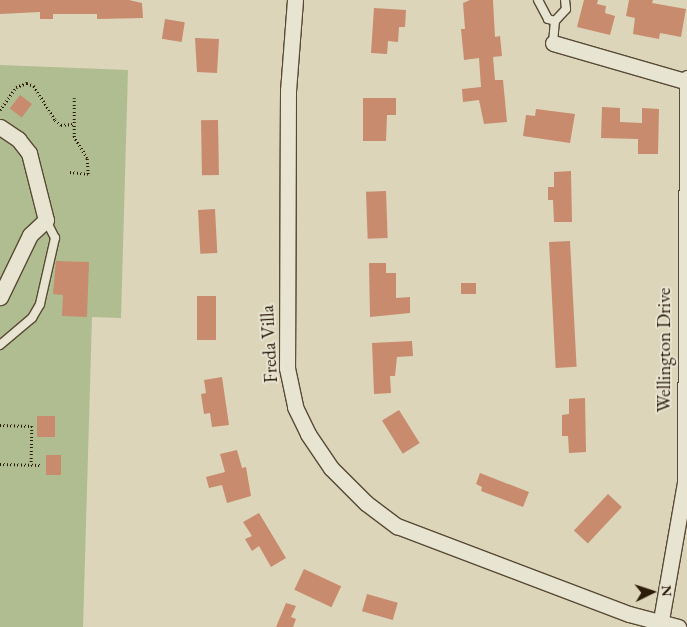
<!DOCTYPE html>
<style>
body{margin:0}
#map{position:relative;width:687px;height:627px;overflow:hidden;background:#dcd5ba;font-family:"EB Garamond",serif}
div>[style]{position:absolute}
.green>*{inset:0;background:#b0bd90}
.building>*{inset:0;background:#c88b6e;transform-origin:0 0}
.path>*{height:2.5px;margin-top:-1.25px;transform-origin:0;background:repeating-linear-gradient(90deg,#2c1b09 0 1px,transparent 0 3.5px)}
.roads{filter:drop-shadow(1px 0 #584a35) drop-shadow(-1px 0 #584a35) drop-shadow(0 1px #584a35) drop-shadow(0 -1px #584a35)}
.service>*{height:8px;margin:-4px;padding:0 4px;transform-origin:4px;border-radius:4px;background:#e8e4d2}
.minor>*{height:15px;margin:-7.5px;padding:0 7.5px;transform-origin:7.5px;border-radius:7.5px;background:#e8e4d2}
span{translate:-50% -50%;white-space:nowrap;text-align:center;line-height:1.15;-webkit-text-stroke:4px #e8e4d2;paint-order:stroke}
.street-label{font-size:19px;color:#2c1b09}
.north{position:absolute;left:627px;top:567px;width:50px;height:50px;-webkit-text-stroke:4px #e8e4d2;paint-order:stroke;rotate:86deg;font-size:14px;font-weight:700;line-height:20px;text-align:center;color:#2c1b09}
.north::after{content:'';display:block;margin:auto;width:18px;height:22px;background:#2c1b09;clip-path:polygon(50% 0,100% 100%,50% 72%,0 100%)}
</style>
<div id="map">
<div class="green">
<div style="clip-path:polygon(0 65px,128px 70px,121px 318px,92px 317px,83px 627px,0 627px)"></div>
</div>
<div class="building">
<div style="clip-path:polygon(0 0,129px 0,142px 3px,143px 18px,97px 19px,97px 14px,53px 14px,53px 19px,40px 19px,40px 12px,0 14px)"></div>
<div style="clip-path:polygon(470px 0,493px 0,495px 37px,500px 36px,502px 56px,493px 57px,495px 80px,503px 80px,507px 122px,484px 124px,479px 100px,463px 102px,462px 89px,481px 87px,479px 58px,464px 60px,461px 29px,465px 29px,463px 3px)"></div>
<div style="clip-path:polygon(584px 0,598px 0,597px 4px,606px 6px,605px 13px,615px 16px,610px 35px,577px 27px)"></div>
<div style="clip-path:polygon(629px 0,653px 0,652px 3px,686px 9px,681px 37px,660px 33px,659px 39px,633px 34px,635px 18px,626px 16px)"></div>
<div style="clip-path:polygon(374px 8px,406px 10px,405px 27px,399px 27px,398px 42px,388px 41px,387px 54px,371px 53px)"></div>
<div style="left:165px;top:19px;width:20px;height:20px;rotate:9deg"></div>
<div style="clip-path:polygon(195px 38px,219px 39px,217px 73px,197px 72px)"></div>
<div style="left:20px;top:95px;width:15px;height:17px;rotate:37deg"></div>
<div style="clip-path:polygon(363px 98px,396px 98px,396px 115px,387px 115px,386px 141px,363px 141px)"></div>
<div style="clip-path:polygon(602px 107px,620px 108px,620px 122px,642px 123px,642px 108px,659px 109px,658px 154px,638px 154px,638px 139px,601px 138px)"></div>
<div style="clip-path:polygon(536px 109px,575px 114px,570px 143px,523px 136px,526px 115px,535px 116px)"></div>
<div style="left:218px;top:120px;width:55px;height:17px;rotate:89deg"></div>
<div style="clip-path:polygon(571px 171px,572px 222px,554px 222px,553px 200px,548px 200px,548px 187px,554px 187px,554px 172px)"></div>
<div style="left:386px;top:191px;width:47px;height:20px;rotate:88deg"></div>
<div style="left:215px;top:209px;width:44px;height:17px;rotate:87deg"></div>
<div style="left:570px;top:241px;width:126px;height:21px;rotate:87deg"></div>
<div style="clip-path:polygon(56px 261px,89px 262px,87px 317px,62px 316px,63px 295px,53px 294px)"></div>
<div style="clip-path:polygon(369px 263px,386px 263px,386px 273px,396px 273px,396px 298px,410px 297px,410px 313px,370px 317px)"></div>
<div style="left:461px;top:283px;width:15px;height:11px"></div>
<div style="left:216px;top:296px;width:44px;height:19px;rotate:90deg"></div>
<div style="clip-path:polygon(412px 341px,413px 356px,397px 357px,395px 376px,390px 376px,391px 393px,374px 394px,372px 343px)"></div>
<div style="clip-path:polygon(222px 377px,229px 425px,212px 427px,210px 413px,204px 414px,201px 394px,206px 393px,204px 380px)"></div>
<div style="clip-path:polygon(585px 398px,586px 452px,569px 453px,568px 436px,562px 436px,562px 415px,569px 414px,569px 399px)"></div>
<div style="left:399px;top:410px;width:39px;height:20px;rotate:58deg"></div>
<div style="left:37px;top:416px;width:18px;height:21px"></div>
<div style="clip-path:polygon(237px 450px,242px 468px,246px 467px,251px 496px,227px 503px,222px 485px,209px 488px,206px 477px,225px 472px,220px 454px)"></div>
<div style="left:46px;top:455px;width:15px;height:20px"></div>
<div style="clip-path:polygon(480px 473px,529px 492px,523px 507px,481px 491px,482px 487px,476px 484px)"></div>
<div style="left:608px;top:494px;width:19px;height:50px;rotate:43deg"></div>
<div style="clip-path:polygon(259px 513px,286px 558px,271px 567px,259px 546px,252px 551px,245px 539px,252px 536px,243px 522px)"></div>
<div style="left:304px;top:569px;width:41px;height:23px;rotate:25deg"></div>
<div style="left:367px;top:594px;width:32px;height:18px;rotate:16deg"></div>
<div style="clip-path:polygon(286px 603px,296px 606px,291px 617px,296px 619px,293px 627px,276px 627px)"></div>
</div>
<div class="path">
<div style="left:0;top:110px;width:28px;rotate:-55deg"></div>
<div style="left:16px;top:87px;width:12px;rotate:-20deg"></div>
<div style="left:27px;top:83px;width:8px;rotate:23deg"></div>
<div style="left:34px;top:86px;width:40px;rotate:58deg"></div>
<div style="left:55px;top:120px;width:8px;rotate:40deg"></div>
<div style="left:61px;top:125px;width:12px;rotate:-5deg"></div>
<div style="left:70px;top:172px;width:18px;rotate:6deg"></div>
<div style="left:88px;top:174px;width:16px;rotate:-94deg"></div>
<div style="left:87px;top:158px;width:25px;rotate:-122deg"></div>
<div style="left:74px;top:137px;width:39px;rotate:-90deg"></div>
<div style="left:0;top:425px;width:32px;rotate:2deg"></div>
<div style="left:32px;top:426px;width:39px;rotate:91deg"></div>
<div style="left:0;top:464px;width:41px;rotate:1.4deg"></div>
</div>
<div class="roads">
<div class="service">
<div style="left:538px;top:0;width:21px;rotate:62deg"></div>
<div style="left:548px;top:19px;width:7px;rotate:16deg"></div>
<div style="left:555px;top:21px;width:16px;rotate:-47deg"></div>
<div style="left:566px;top:9px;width:9px;rotate:-96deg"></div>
<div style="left:553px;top:43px;width:22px;rotate:-85deg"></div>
<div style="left:0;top:345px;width:42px;rotate:-40.2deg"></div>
<div style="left:32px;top:318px;width:16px;rotate:-60deg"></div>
<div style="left:40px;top:304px;width:68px;rotate:-77.2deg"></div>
<div style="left:55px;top:238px;width:20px;rotate:-117deg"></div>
</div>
<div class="minor">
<div style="left:295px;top:0;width:90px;rotate:94.4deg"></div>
<div style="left:288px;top:90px;width:278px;rotate:90.2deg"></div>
<div style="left:287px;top:368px;width:40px;rotate:78deg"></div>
<div style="left:295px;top:407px;width:30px;rotate:64deg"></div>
<div style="left:308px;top:434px;width:41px;rotate:55.9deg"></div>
<div style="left:331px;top:468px;width:49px;rotate:45deg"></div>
<div style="left:366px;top:503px;width:39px;rotate:37deg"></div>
<div style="left:397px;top:526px;width:248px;rotate:20.8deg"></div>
<div style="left:629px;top:614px;width:51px;rotate:14.9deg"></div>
<div style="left:553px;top:43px;width:137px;rotate:16.1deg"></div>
<div style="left:0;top:127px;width:22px;rotate:34deg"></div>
<div style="left:18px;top:139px;width:18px;rotate:52deg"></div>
<div style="left:29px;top:153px;width:69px;rotate:75.8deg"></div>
<div style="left:46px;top:220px;width:22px;rotate:137deg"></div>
<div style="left:30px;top:235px;width:69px;rotate:115.8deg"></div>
<div style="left:661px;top:620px;width:140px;rotate:-80.1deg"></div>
<div style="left:685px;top:482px;width:404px;rotate:-89.7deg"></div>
</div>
</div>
<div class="street-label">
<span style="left:269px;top:344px;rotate:-93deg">Freda Villa</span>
<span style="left:664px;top:350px;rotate:-90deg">Wellington Drive</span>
</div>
<div class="north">N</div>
</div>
